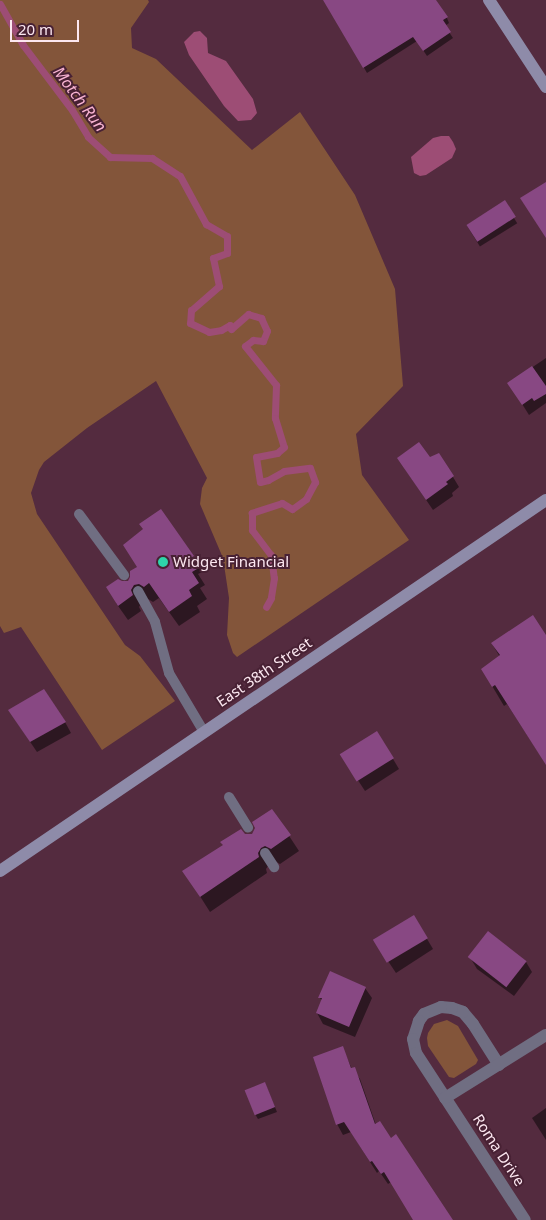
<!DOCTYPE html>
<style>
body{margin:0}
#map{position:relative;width:546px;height:1220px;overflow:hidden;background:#542b3f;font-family:"Noto Sans",sans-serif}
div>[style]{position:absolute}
.green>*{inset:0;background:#83553a}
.water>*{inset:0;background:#9d4d75}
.shadow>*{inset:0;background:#0007;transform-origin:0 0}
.stream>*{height:7px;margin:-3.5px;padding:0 3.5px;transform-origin:3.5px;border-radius:3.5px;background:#9d4d75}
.building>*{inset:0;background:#884883;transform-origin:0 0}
.lane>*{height:10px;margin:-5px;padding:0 5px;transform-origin:5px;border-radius:5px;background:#706e82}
.street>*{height:12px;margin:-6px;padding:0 6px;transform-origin:6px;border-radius:6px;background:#706e82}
.secondary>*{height:12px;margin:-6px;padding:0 6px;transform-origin:6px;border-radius:6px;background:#8e8ba9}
.dots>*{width:14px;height:14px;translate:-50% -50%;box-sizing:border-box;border:2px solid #482134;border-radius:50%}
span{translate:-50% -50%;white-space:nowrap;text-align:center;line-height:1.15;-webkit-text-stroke:4px #482134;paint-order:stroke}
.poi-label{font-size:15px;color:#fce7f0}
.left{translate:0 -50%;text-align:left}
.street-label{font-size:15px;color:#fce7f0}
.water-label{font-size:16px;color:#f8b3d2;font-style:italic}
.scale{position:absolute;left:10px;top:20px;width:69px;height:22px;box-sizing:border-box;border:2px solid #fce7f0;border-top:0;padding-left:6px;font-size:15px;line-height:18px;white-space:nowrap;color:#fce7f0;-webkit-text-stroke:4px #482134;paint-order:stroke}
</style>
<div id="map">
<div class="green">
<div style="clip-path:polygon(0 0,148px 0,149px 2px,131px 28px,132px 48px,156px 59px,252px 150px,300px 112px,355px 195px,395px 289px,403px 386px,356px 434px,362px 475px,409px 540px,237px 657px,233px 653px,227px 635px,229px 598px,223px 558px,200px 504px,202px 488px,207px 478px,156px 381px,87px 428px,44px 462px,39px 470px,31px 493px,37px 514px,125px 645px,140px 656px,175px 701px,102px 750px,21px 627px,4px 633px,0 626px)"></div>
<div style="clip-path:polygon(447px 1020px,458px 1026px,478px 1060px,476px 1064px,454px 1078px,449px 1077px,428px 1046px,427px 1038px,428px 1033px,434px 1024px)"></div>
</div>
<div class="water">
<div style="clip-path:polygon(200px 31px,207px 38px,208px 53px,226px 61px,253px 99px,257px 113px,251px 120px,238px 121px,224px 106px,189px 55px,184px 42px,194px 32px)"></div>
<div style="clip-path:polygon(441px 136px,449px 136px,453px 142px,456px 149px,452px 158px,426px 175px,420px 176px,414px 173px,411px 157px,433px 138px)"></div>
</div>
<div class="shadow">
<div style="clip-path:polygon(325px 0,425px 0,447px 18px,449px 23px,445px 26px,453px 38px,427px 56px,417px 41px,367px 73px)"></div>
<div style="left:504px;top:202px;width:25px;height:44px;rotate:58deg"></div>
<div style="clip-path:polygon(546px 358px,546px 403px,529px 415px,509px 383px)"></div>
<div style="clip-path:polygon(429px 458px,453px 477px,459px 487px,452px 493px,453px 496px,433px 510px,405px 469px)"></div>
<div style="clip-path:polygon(161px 511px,202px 572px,198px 574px,205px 585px,200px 588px,207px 599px,197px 606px,200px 612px,179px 626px,159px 598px,153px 602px,148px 599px,143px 601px,139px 607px,141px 611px,128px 620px,116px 603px,121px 583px,128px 582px,137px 568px,144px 531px)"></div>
<div style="clip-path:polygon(546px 637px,546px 764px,507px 704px,504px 706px,482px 669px,500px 657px,492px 644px)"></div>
<div style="clip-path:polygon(16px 721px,65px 722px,71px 733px,37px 752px)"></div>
<div style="clip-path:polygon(377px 732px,399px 769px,365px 791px,348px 765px)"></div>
<div style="clip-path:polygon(272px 810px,299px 851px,280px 864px,275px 861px,270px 863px,266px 869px,267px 873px,210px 912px,184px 871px,245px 836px,253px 835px)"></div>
<div style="clip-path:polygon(414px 917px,433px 949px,396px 973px,382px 952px)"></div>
<div style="clip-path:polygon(471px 959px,526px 962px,532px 972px,514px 996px,477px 969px)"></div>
<div style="clip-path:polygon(365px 988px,372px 998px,355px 1037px,323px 1024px,317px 1013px,322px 1001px,320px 998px)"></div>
<div style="clip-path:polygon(342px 1047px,352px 1069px,360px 1079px,376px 1125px,390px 1139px,451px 1220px,415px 1220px,391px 1182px,388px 1184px,379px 1171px,377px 1173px,351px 1132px,343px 1135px,337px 1124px)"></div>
<div style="clip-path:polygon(265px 1083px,277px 1112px,258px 1119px,255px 1114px)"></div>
<div style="clip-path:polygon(546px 1108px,546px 1140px,532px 1118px)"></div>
</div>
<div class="stream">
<div style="left:0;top:4px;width:47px;rotate:60.7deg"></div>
<div style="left:23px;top:45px;width:81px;rotate:53deg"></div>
<div style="left:72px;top:110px;width:31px;rotate:59deg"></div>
<div style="left:88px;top:137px;width:30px;rotate:42deg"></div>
<div style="left:110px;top:157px;width:42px;rotate:1.4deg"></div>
<div style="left:152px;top:158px;width:33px;rotate:33deg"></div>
<div style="left:180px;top:176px;width:55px;rotate:61.6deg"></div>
<div style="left:206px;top:224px;width:24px;rotate:30deg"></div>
<div style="left:227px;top:236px;width:17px;rotate:90deg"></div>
<div style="left:227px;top:253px;width:15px;rotate:160deg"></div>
<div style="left:213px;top:258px;width:29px;rotate:78deg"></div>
<div style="left:219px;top:286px;width:37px;rotate:139deg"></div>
<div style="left:191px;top:310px;width:13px;rotate:94deg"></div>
<div style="left:190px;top:323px;width:21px;rotate:25deg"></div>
<div style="left:209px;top:332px;width:12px;rotate:-9deg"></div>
<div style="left:221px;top:330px;width:10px;rotate:-29deg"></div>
<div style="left:230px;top:325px;width:4px;rotate:76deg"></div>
<div style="left:231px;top:329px;width:23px;rotate:-41deg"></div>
<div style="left:248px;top:314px;width:14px;rotate:17deg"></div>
<div style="left:261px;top:318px;width:14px;rotate:65deg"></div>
<div style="left:267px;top:331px;width:11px;rotate:112deg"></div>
<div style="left:263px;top:341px;width:10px;rotate:-174deg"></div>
<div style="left:253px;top:340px;width:10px;rotate:143deg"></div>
<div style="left:245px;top:346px;width:50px;rotate:51.5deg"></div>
<div style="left:276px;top:385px;width:33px;rotate:92deg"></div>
<div style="left:275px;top:418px;width:30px;rotate:73deg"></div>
<div style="left:284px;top:447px;width:9px;rotate:139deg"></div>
<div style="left:277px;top:453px;width:21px;rotate:169deg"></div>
<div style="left:256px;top:457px;width:25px;rotate:81deg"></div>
<div style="left:260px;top:482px;width:8px;rotate:-14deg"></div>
<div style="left:268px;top:480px;width:18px;rotate:-29deg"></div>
<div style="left:284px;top:471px;width:26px;rotate:-7deg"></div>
<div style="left:310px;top:468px;width:15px;rotate:70deg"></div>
<div style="left:315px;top:482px;width:19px;rotate:118deg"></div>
<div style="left:306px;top:499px;width:17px;rotate:144deg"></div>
<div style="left:292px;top:509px;width:12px;rotate:-149deg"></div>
<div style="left:282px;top:503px;width:32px;rotate:162deg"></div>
<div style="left:252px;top:513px;width:17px;rotate:90deg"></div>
<div style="left:252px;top:530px;width:31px;rotate:53deg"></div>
<div style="left:271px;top:555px;width:23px;rotate:83deg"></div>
<div style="left:274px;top:578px;width:20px;rotate:99deg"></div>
<div style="left:271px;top:598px;width:10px;rotate:119deg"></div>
</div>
<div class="building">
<div style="clip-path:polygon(323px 0,436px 0,448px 17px,443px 20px,451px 32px,423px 51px,413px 37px,363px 68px)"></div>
<div style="clip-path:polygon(546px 182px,546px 238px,520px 198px)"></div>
<div style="left:505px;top:200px;width:20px;height:46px;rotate:57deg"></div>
<div style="clip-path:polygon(532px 366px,546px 386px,546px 394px,534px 401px,532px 398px,522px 405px,507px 383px)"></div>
<div style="clip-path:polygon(419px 442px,430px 457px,439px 453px,454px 476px,446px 482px,448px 484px,426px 500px,397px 458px)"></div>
<div style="clip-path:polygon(161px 509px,194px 556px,190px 558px,197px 569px,192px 572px,199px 583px,189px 590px,192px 596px,169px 612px,149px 583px,144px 587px,139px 584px,134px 585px,131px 590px,133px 595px,118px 606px,106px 587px,118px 579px,122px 581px,128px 581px,130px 577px,130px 571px,137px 567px,123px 545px,143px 529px,139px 524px)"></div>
<div style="clip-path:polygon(533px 615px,546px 635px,546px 765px,495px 685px,492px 687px,481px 669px,500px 655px,491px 643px)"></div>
<div style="clip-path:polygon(44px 689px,66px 722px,30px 742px,8px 710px)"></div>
<div style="left:377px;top:731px;width:32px;height:44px;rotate:58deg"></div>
<div style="clip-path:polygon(272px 809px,291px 835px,271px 849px,265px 846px,261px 848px,258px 853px,259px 857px,200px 897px,182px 871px,223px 845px,220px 842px,241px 829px,245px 834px,252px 834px,255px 828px,252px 822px)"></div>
<div style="left:414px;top:915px;width:27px;height:48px;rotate:59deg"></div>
<div style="left:488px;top:931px;width:49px;height:33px;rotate:38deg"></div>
<div style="clip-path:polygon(330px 971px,366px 987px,349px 1027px,316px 1013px,322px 998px,318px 998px)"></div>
<div style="clip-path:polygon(343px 1046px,351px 1068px,355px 1067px,375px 1124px,380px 1121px,391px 1138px,396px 1134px,453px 1220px,413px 1220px,384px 1172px,381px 1174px,372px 1161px,370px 1162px,344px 1122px,336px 1125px,313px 1057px)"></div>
<div style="left:265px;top:1082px;width:27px;height:22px;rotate:68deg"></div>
</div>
<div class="lane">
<div style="left:79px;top:514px;width:76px;rotate:53.6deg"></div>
<div style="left:138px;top:591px;width:35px;rotate:61deg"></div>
<div style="left:155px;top:622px;width:53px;rotate:74.6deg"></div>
<div style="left:169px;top:673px;width:69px;rotate:59.3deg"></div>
<div style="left:229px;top:797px;width:36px;rotate:58deg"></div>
<div style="left:265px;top:853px;width:17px;rotate:57deg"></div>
</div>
<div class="street">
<div style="left:499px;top:1065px;width:49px;rotate:-122.4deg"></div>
<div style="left:473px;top:1024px;width:16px;rotate:-130deg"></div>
<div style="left:463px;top:1012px;width:12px;rotate:-160deg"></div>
<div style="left:452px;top:1008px;width:11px;rotate:-175deg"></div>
<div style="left:441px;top:1007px;width:18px;rotate:158deg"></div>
<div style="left:424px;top:1014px;width:9px;rotate:126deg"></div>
<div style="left:419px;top:1021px;width:19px;rotate:108deg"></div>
<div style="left:413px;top:1039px;width:14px;rotate:78deg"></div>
<div style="left:416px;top:1053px;width:199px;rotate:56.9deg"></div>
<div style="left:445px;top:1098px;width:119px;rotate:-32deg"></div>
</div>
<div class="secondary">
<div style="left:489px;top:0;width:104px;rotate:56.8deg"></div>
<div style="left:0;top:871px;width:660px;rotate:-34.2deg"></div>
</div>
<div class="dots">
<div style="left:163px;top:562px;background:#2ed4aa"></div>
</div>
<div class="poi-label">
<span class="left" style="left:173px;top:562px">Widget Financial</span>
</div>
<div class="street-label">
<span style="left:264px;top:672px;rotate:-34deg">East 38th Street</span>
<span style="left:499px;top:1150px;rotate:57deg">Roma Drive</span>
</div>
<div class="water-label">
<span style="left:80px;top:99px;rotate:53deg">Motch Run</span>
</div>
<div class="scale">20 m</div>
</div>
